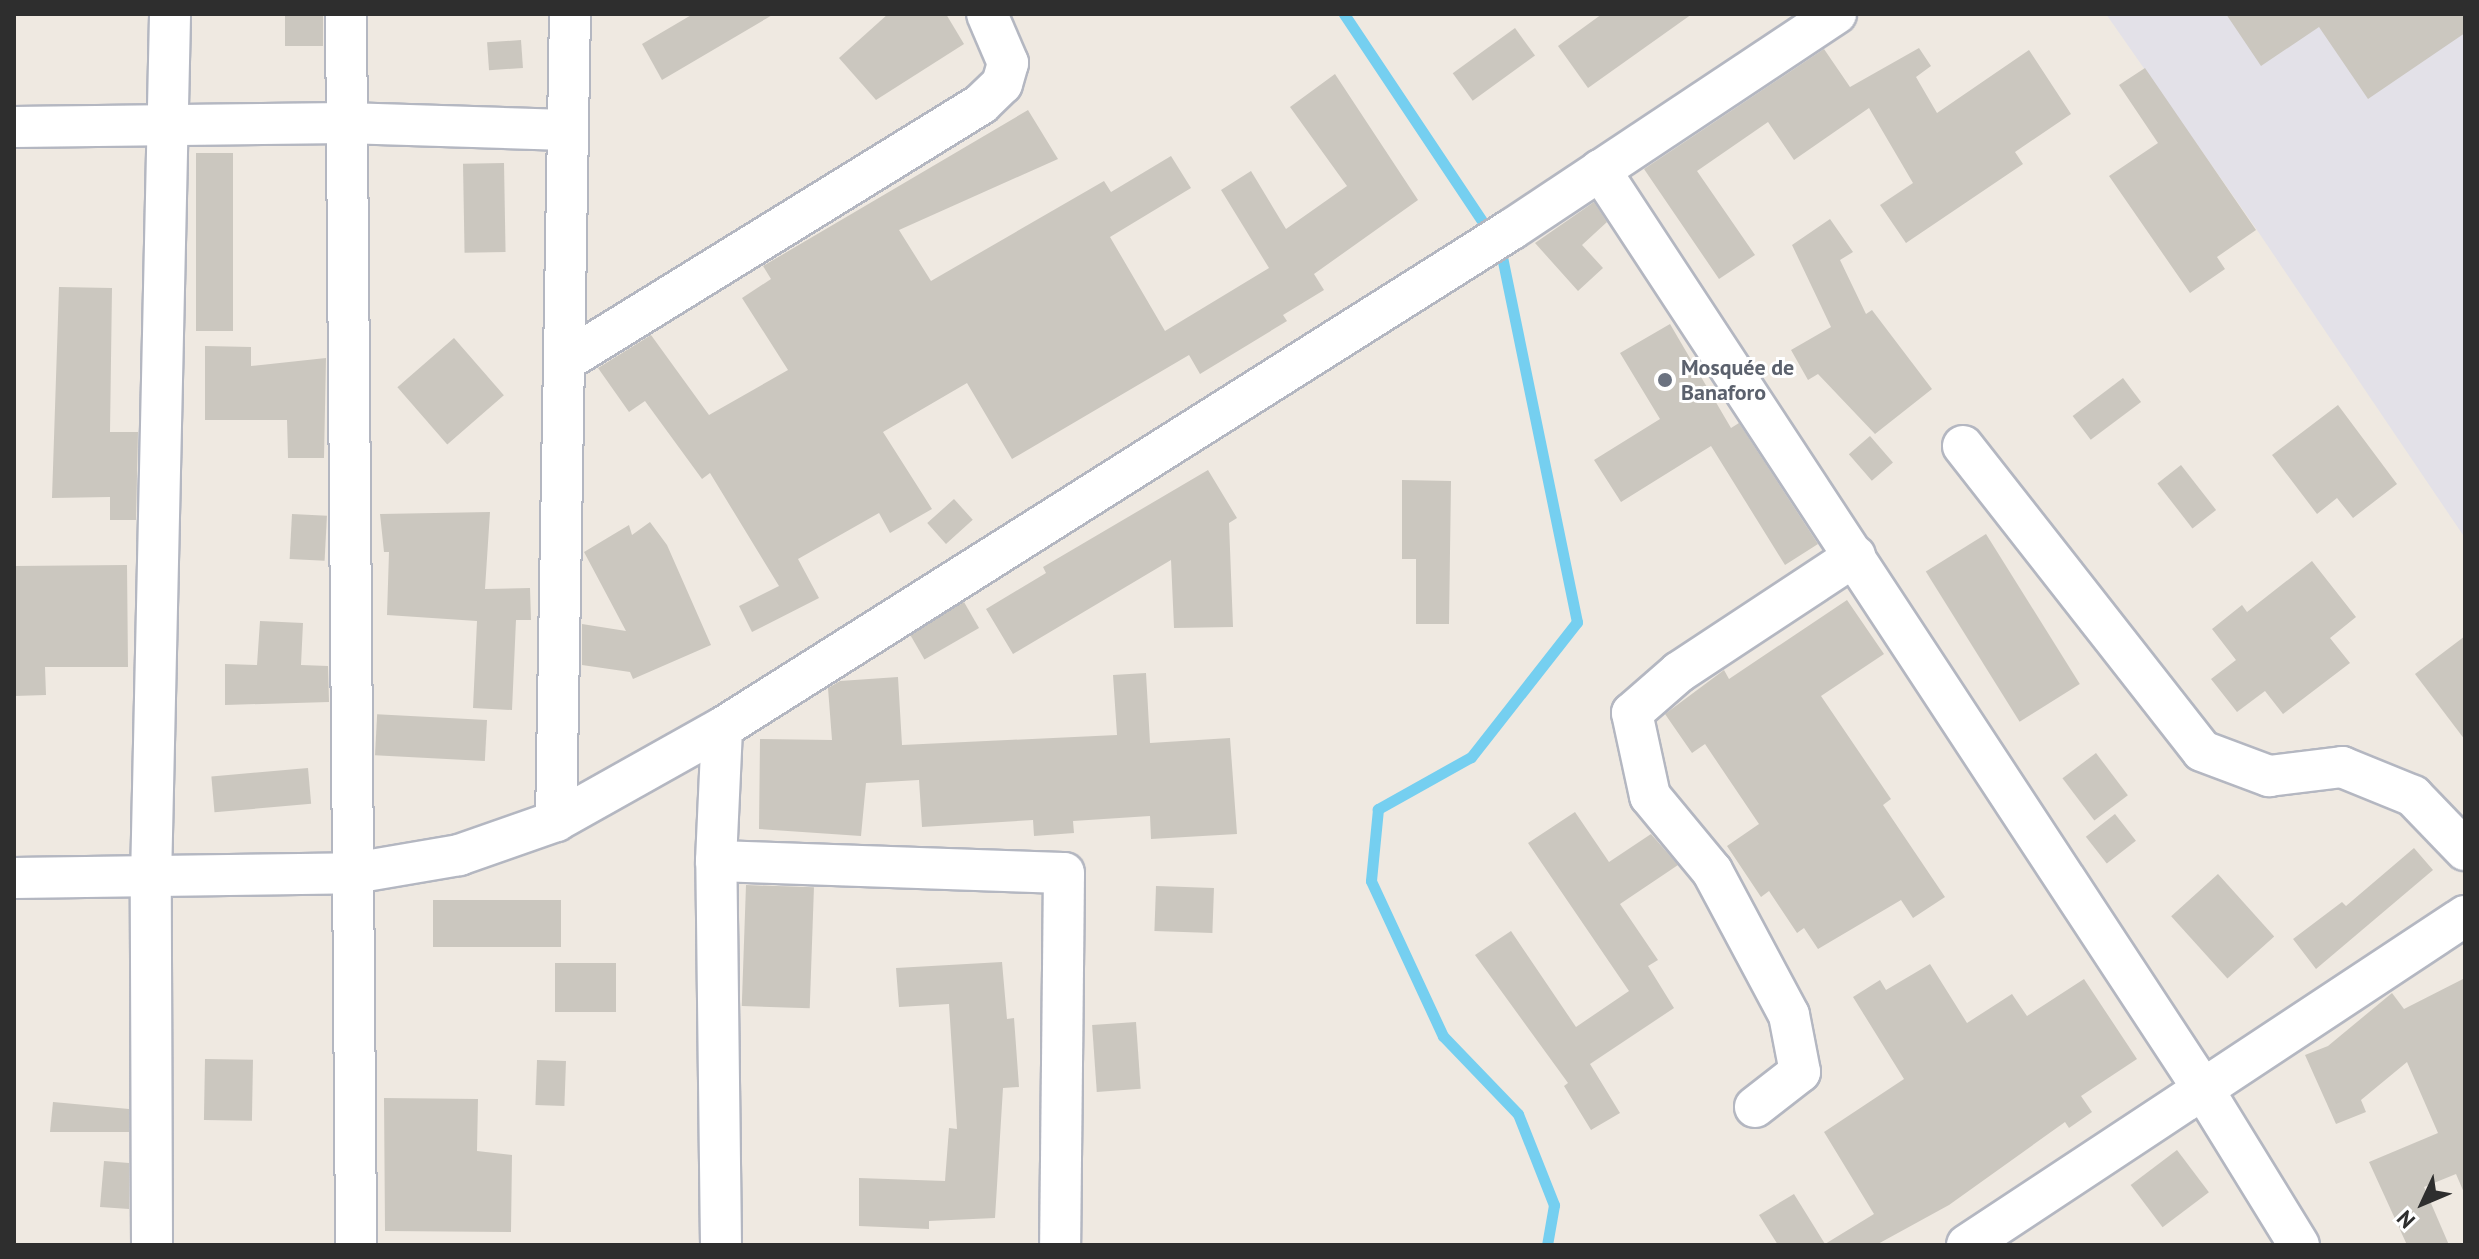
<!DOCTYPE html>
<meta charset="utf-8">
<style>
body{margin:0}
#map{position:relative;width:2479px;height:1259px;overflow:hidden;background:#efe9e1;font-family:"PT Sans",sans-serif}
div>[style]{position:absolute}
.industrial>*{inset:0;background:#e3e1e8}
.stream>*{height:11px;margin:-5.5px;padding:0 5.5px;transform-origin:5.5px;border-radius:5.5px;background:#75cff0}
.building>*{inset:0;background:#cbc7bf;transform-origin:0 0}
.roads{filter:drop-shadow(2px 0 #b4b7c1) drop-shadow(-2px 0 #b4b7c1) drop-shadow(0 2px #b4b7c1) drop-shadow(0 -2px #b4b7c1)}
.street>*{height:40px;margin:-20px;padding:0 20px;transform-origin:20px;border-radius:20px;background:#fff}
.dots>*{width:22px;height:22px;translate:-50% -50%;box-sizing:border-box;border:4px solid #fff;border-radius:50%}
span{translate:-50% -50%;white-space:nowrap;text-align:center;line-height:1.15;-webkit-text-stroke:6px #fff;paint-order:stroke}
.worship-label{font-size:22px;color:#5b616d;font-weight:700}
.left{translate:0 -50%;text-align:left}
.frame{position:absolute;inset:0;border:16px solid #2e2e2e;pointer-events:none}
.north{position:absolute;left:2383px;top:1163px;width:80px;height:80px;-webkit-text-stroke:6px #fff;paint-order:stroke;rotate:226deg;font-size:22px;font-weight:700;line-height:32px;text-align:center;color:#2e2e2e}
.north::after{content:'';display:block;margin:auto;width:28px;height:36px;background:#2e2e2e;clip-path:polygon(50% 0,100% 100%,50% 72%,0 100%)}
</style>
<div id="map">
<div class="industrial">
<div style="clip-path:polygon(2106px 14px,2465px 14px,2465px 538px,2257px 230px)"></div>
</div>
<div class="stream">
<div style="left:1344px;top:14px;width:263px;rotate:56.3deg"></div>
<div style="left:1500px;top:247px;width:383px;rotate:78.4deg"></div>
<div style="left:1577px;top:622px;width:172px;rotate:128.1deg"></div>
<div style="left:1471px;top:757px;width:107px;rotate:150.8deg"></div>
<div style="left:1378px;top:809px;width:72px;rotate:95.6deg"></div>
<div style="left:1371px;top:881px;width:171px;rotate:65.1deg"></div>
<div style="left:1443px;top:1036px;width:108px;rotate:46.1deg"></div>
<div style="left:1518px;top:1114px;width:98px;rotate:68.4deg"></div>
<div style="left:1554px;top:1205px;width:41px;rotate:99.9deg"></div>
</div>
<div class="building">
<div style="left:285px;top:14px;width:38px;height:32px"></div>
<div style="clip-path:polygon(693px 14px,774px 14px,662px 80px,642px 44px)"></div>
<div style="clip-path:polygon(888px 14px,946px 14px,964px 44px,876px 100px,839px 58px)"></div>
<div style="clip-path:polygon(1602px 14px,1692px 14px,1588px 88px,1558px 46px)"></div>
<div style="clip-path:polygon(2226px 14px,2465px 14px,2465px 33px,2368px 99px,2319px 27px,2261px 66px)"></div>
<div style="left:1515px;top:28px;width:34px;height:77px;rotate:54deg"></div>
<div style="left:521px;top:40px;width:28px;height:34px;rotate:86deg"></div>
<div style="clip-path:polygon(1919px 48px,1931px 66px,1916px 77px,1937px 113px,2029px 50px,2071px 114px,2015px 152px,2023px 164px,1906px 243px,1880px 205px,1913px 183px,1869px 108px,1794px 160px,1768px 122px,1697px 171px,1755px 255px,1719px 279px,1644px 169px,1824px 49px,1850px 87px)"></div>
<div style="clip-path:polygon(2145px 68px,2256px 230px,2217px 257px,2225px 269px,2190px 293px,2109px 176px,2158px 143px,2119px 85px)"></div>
<div style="clip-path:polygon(1335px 74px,1418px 200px,1314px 274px,1324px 290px,1283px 315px,1287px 321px,1200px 374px,1189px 355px,1012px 459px,967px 383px,883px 432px,932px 509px,890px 533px,879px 513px,798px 559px,819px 598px,752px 632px,739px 606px,779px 586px,710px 473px,702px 479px,645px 401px,629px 412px,598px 368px,651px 335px,709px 415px,788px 370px,742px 298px,771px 279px,763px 266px,1028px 110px,1058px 159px,899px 230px,931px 281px,1104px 181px,1111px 192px,1171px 156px,1191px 188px,1110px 237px,1165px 331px,1269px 268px,1221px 190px,1251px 171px,1286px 229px,1347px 186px,1290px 107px)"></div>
<div style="left:196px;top:153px;width:37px;height:178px"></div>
<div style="left:504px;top:163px;width:89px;height:41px;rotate:89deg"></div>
<div style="clip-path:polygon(1594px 202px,1607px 222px,1582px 245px,1603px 268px,1578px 291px,1535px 243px)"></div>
<div style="clip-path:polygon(1830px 219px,1853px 252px,1840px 260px,1866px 314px,1872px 310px,1932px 389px,1875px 434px,1818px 374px,1808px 380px,1791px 350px,1831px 327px,1792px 245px)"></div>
<div style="clip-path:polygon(59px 287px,112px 288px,110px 432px,138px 432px,136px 520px,110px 520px,110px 497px,52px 498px)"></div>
<div style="clip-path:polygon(1670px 324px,1731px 428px,1739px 423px,1818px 544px,1785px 565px,1711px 446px,1621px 502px,1594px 460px,1660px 419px,1620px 353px)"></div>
<div style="left:454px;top:338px;width:76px;height:75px;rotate:49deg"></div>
<div style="clip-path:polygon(205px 346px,251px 347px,251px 366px,326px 358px,324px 458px,288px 458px,287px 420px,205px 420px)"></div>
<div style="left:2123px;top:378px;width:30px;height:63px;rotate:53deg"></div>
<div style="clip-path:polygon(2338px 405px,2397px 484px,2353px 518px,2337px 498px,2317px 514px,2272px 455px)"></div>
<div style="left:1870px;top:436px;width:35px;height:28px;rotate:49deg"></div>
<div style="left:2181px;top:465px;width:57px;height:30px;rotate:52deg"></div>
<div style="clip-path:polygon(1208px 470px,1237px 518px,1229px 523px,1233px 627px,1174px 628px,1171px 560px,1013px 654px,986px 609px,1046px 573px,1043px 567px)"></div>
<div style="clip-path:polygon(1402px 480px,1451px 481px,1449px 624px,1416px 624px,1416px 559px,1402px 559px)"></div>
<div style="left:954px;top:499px;width:28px;height:36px;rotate:48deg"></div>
<div style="clip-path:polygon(490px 512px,485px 589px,530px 588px,531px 620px,516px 620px,512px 710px,473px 708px,477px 621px,387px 615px,389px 552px,384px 552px,380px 514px)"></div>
<div style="left:292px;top:514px;width:35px;height:45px;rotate:3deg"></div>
<div style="clip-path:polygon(650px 522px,667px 545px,711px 645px,633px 679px,630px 672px,582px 665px,582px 624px,626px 631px,584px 552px,629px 525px,632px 535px)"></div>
<div style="left:1986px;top:534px;width:177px;height:71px;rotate:58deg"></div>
<div style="clip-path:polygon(2312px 561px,2356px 617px,2330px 638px,2350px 663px,2283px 714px,2265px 691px,2237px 712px,2211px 679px,2236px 660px,2212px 629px,2242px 605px,2247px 612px)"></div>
<div style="clip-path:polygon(127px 565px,128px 667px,45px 667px,46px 695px,14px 696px,14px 566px)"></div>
<div style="clip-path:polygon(1847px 600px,1884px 654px,1821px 696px,1891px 799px,1883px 805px,1945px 897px,1913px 918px,1901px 900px,1818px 949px,1804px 928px,1797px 933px,1769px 891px,1761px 897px,1727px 846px,1759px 824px,1705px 744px,1692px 753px,1665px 714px,1724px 670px,1729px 679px)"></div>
<div style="left:964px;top:602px;width:30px;height:63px;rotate:60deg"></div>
<div style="clip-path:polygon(260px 621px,303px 623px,301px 665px,328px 666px,329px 702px,225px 705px,225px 664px,257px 665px)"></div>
<div style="clip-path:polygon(2465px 636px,2465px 740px,2415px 674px)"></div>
<div style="clip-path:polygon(1146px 673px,1150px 743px,1230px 738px,1237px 834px,1151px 839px,1150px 816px,1073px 821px,1074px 833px,1034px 836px,1033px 820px,922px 827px,919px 780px,866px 783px,861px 836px,759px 829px,760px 739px,832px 740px,828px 688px,840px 681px,898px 677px,902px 745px,1117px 735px,1113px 675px)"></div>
<div style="left:487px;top:720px;width:41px;height:110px;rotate:93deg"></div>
<div style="left:2096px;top:753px;width:53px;height:42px;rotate:53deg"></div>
<div style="left:308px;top:768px;width:36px;height:97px;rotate:85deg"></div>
<div style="clip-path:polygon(1575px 812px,1609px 862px,1651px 834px,1678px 865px,1620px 904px,1658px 960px,1648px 966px,1674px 1008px,1590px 1064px,1620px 1113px,1591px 1130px,1564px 1086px,1568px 1083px,1475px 955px,1511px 931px,1576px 1027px,1629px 991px,1528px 843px)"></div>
<div style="left:2115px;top:814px;width:34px;height:37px;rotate:52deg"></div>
<div style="clip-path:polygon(2414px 848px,2433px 870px,2316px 969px,2293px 939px,2342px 902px,2346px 906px)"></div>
<div style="left:2218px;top:874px;width:84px;height:63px;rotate:48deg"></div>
<div style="left:746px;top:885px;width:68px;height:121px;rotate:2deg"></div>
<div style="left:1156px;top:886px;width:58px;height:45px;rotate:2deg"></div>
<div style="left:433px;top:900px;width:128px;height:47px"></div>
<div style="clip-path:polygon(1002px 962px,1007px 1019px,1014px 1018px,1019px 1087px,1003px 1088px,995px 1218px,929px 1221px,929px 1229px,859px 1226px,859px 1178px,945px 1181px,949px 1128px,957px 1129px,949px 1004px,899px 1007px,896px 968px)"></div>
<div style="left:555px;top:963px;width:61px;height:49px"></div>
<div style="clip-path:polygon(1930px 964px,1967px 1023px,2012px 994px,2027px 1016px,2084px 979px,2137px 1059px,2081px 1096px,2092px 1112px,2069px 1128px,2065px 1122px,1949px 1205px,1876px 1245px,1778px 1245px,1759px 1215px,1794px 1194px,1825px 1244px,1874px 1214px,1824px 1132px,1904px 1079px,1853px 997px,1880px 980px,1886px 990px)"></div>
<div style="clip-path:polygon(2465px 978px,2465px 1195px,2456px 1174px,2424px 1187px,2449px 1245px,2407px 1245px,2369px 1162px,2438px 1133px,2407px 1062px,2361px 1100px,2366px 1112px,2336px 1124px,2305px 1055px,2328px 1046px,2392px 993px,2404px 1009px)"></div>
<div style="left:1136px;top:1022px;width:67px;height:44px;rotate:86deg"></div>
<div style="left:205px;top:1059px;width:48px;height:61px;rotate:1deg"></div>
<div style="left:537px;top:1060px;width:29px;height:45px;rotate:2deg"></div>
<div style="clip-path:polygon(384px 1098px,478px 1099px,477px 1151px,512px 1155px,511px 1232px,385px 1231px)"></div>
<div style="clip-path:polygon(53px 1102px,129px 1109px,129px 1132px,50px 1132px)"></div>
<div style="left:2177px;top:1150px;width:53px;height:58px;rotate:53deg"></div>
<div style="clip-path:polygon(104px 1161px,129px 1163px,129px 1209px,100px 1207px)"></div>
</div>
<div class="roads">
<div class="street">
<div style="left:346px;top:14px;width:1231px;rotate:89.53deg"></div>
<div style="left:14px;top:127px;width:331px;rotate:-0.7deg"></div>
<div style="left:345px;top:123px;width:221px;rotate:1.8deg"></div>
<div style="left:1600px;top:170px;width:1099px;rotate:56.73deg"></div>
<div style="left:2203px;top:1089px;width:183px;rotate:58.4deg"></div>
<div style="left:565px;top:361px;width:489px;rotate:-31.7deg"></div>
<div style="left:981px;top:104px;width:29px;rotate:-44deg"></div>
<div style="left:1002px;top:84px;width:22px;rotate:-74deg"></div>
<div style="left:1008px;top:63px;width:53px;rotate:-113.2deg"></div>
<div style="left:1963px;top:446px;width:387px;rotate:51.9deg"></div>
<div style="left:2202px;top:751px;width:72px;rotate:20.5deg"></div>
<div style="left:2269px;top:776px;width:74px;rotate:-7deg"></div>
<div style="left:2342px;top:767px;width:77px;rotate:22.2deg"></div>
<div style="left:2413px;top:796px;width:75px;rotate:46.1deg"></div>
<div style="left:556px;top:821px;width:807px;rotate:-89.01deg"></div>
<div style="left:716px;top:861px;width:348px;rotate:2deg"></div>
<div style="left:1064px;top:873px;width:372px;rotate:90.6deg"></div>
<div style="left:14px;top:878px;width:340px;rotate:-0.8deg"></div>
<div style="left:354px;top:873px;width:107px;rotate:-9.7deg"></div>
<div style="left:459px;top:855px;width:103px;rotate:-19.3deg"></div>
<div style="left:556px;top:821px;width:190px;rotate:-29.3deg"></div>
<div style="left:722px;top:728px;width:934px;rotate:-32.28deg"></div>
<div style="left:1512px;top:229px;width:389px;rotate:-33.6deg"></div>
<div style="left:1755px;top:1107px;width:57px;rotate:-37.9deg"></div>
<div style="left:1800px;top:1072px;width:58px;rotate:-100.9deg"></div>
<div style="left:1789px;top:1015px;width:163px;rotate:-118.1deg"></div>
<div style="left:1712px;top:871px;width:97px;rotate:-129.6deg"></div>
<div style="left:1650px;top:796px;width:85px;rotate:-102.2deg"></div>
<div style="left:1632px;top:713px;width:62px;rotate:-41.1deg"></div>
<div style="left:1679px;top:672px;width:211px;rotate:-33.4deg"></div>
<div style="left:152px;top:1245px;width:365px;rotate:-90.2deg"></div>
<div style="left:151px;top:880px;width:866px;rotate:-88.74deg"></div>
<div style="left:721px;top:1245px;width:384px;rotate:-90.7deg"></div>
<div style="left:716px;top:861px;width:133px;rotate:-87.4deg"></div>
<div style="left:1967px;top:1245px;width:597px;rotate:-33.45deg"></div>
</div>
</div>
<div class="dots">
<div style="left:1665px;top:380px;background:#6b7280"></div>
</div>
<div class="worship-label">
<span class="left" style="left:1681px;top:380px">Mosquée de<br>Banaforo</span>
</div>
<div class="frame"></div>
<div class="north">N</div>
</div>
